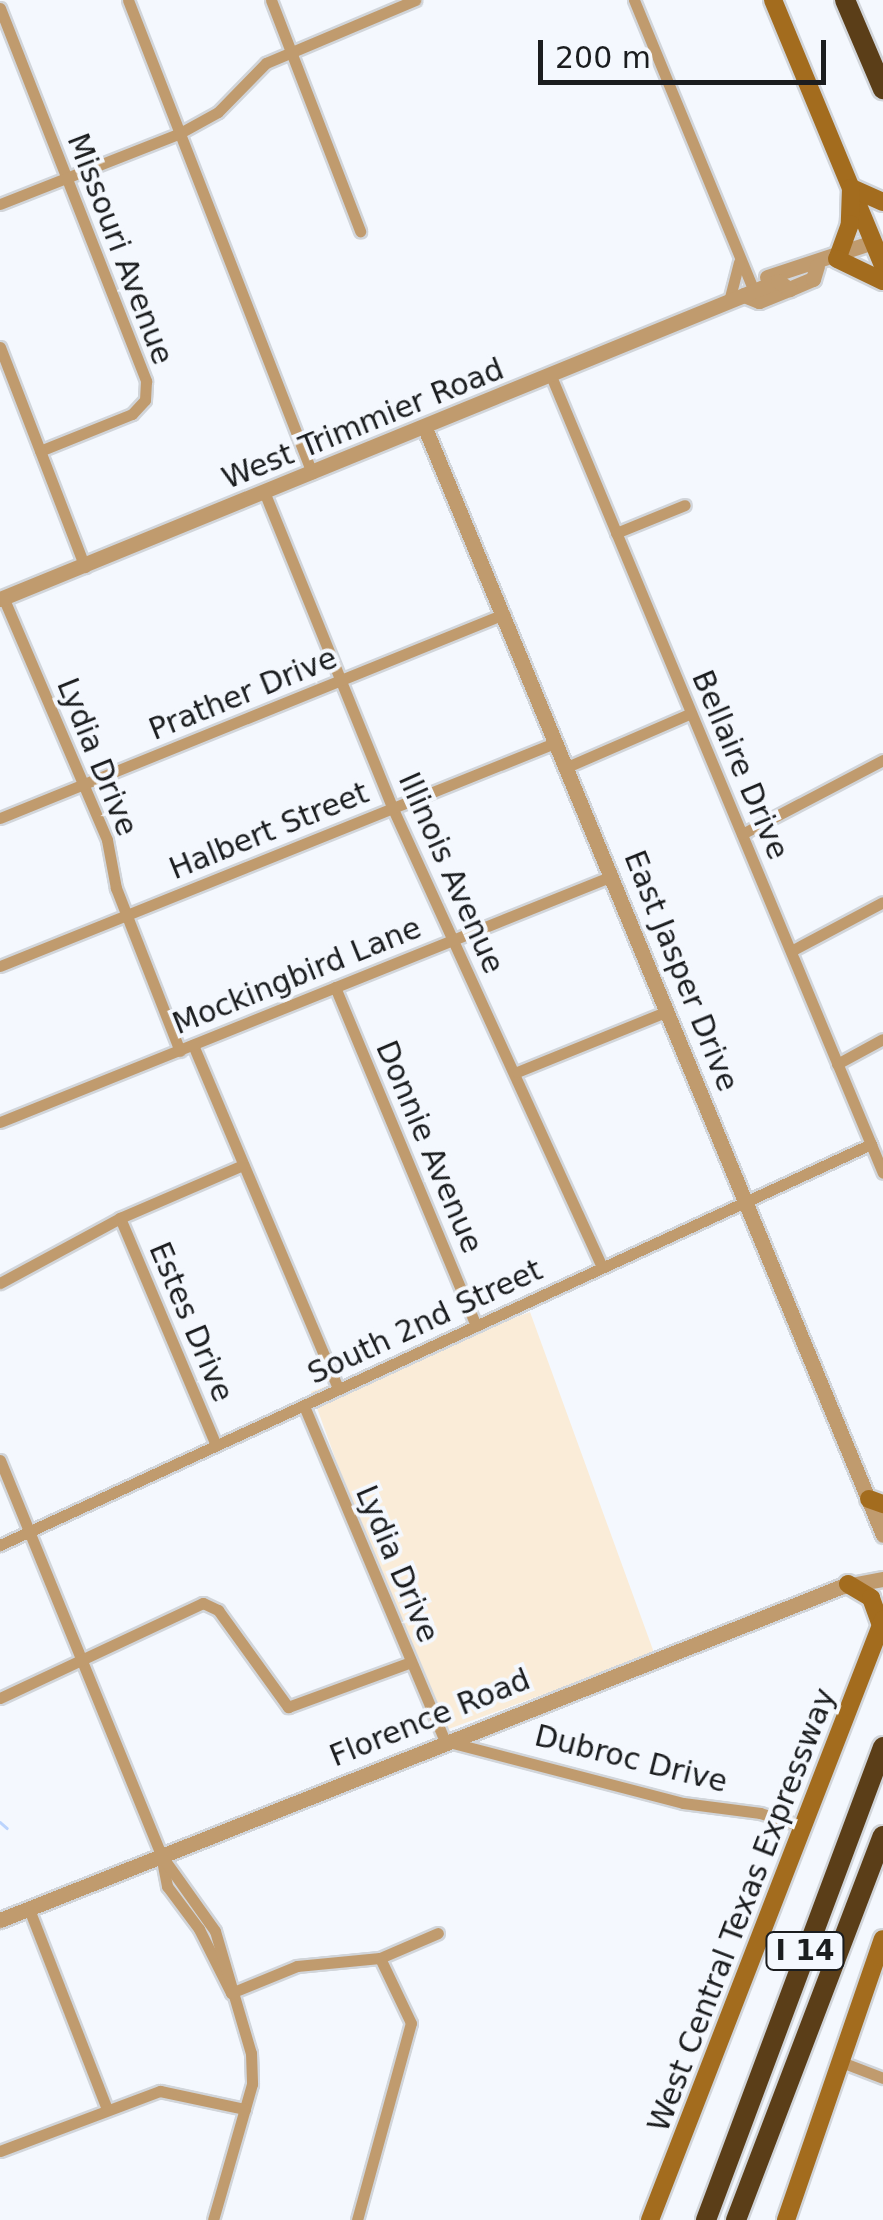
<!DOCTYPE html>
<style>
body{margin:0}
#map{position:relative;width:883px;height:2220px;overflow:hidden;background:#f4f8fe;font-family:"DejaVu Sans",sans-serif}
div>[style]{position:absolute}
.education>*{inset:0;background:#faecd8;transform-origin:0 0}
.stream>*{height:2.5px;margin:-1.25px;padding:0 1.25px;transform-origin:1.25px;border-radius:1.25px;background:#bbd4fd}
.roads{filter:drop-shadow(2px 0 #d1d5da) drop-shadow(-2px 0 #d1d5da) drop-shadow(0 2px #d1d5da) drop-shadow(0 -2px #d1d5da)}
.minor>*{height:11px;margin:-5.5px;padding:0 5.5px;transform-origin:5.5px;border-radius:5.5px;background:#c09b6e}
.tertiary>*{height:15px;margin:-7.5px;padding:0 7.5px;transform-origin:7.5px;border-radius:7.5px;background:#c09b6e}
.secondary>*{height:18px;margin:-9px;padding:0 9px;transform-origin:9px;border-radius:9px;background:#a36c1e}
.motorway>*{height:20px;margin:-10px;padding:0 10px;transform-origin:10px;border-radius:10px;background:#5b3e18}
span{translate:-50% -50%;white-space:nowrap;text-align:center;line-height:1.15;-webkit-text-stroke:8px #f4f8fe;paint-order:stroke}
.shield-label span{padding:2px 8px;background:#f4f8fe;border:2px solid;border-radius:8px;-webkit-text-stroke-width:0}
.shield-label{font-size:28px;color:#1b1d1f;font-weight:700}
.street-label{font-size:30px;color:#1b1d1f}
.scale{position:absolute;left:538px;top:40px;width:288px;height:45px;box-sizing:border-box;border:5px solid #1b1d1f;border-top:0;padding-left:12px;font-size:30px;line-height:35px;white-space:nowrap;color:#1b1d1f;-webkit-text-stroke:8px #f4f8fe;paint-order:stroke}
</style>
<div id="map">
<div class="education">
<div style="left:530px;top:1312px;width:364px;height:233px;rotate:70deg"></div>
</div>
<div class="stream">
<div style="left:0;top:1822px;width:9px;rotate:41deg"></div>
</div>
<div class="roads">
<div class="minor">
<div style="left:128px;top:0;width:508px;rotate:68.74deg"></div>
<div style="left:271px;top:0;width:248px;rotate:68.9deg"></div>
<div style="left:634px;top:0;width:307px;rotate:67.6deg"></div>
<div style="left:0;top:8px;width:401px;rotate:68.6deg"></div>
<div style="left:146px;top:381px;width:19px;rotate:93deg"></div>
<div style="left:145px;top:400px;width:19px;rotate:133deg"></div>
<div style="left:132px;top:414px;width:99px;rotate:158.1deg"></div>
<div style="left:0;top:204px;width:193px;rotate:-21.5deg"></div>
<div style="left:180px;top:133px;width:43px;rotate:-28.9deg"></div>
<div style="left:218px;top:112px;width:69px;rotate:-45.6deg"></div>
<div style="left:266px;top:63px;width:162px;rotate:-22.9deg"></div>
<div style="left:729px;top:301px;width:40px;rotate:-75.6deg"></div>
<div style="left:0;top:347px;width:236px;rotate:68.9deg"></div>
<div style="left:551px;top:376px;width:863px;rotate:67.39deg"></div>
<div style="left:265px;top:494px;width:340px;rotate:67.9deg"></div>
<div style="left:393px;top:809px;width:503px;rotate:65.47deg"></div>
<div style="left:616px;top:533px;width:74px;rotate:-22.1deg"></div>
<div style="left:3px;top:597px;width:264px;rotate:66.8deg"></div>
<div style="left:107px;top:840px;width:49px;rotate:79.4deg"></div>
<div style="left:116px;top:888px;width:175px;rotate:68.6deg"></div>
<div style="left:567px;top:767px;width:135px;rotate:-23.5deg"></div>
<div style="left:0;top:818px;width:544px;rotate:-22.04deg"></div>
<div style="left:742px;top:834px;width:159px;rotate:-27.7deg"></div>
<div style="left:791px;top:951px;width:104px;rotate:-28deg"></div>
<div style="left:0;top:966px;width:600px;rotate:-21.91deg"></div>
<div style="left:335px;top:987px;width:367px;rotate:67.4deg"></div>
<div style="left:193px;top:1045px;width:373px;rotate:67.1deg"></div>
<div style="left:837px;top:1064px;width:52px;rotate:-28.5deg"></div>
<div style="left:517px;top:1072px;width:163px;rotate:-22deg"></div>
<div style="left:0;top:1122px;width:660px;rotate:-21.9deg"></div>
<div style="left:120px;top:1218px;width:246px;rotate:67.1deg"></div>
<div style="left:0;top:1283px;width:136px;rotate:-28.4deg"></div>
<div style="left:120px;top:1218px;width:134px;rotate:-23.3deg"></div>
<div style="left:304px;top:1406px;width:363px;rotate:67.2deg"></div>
<div style="left:445px;top:1741px;width:246px;rotate:14.6deg"></div>
<div style="left:683px;top:1803px;width:78px;rotate:7.4deg"></div>
<div style="left:760px;top:1813px;width:47px;rotate:17.3deg"></div>
<div style="left:0;top:1460px;width:427px;rotate:67.8deg"></div>
<div style="left:161px;top:1855px;width:32px;rotate:79deg"></div>
<div style="left:167px;top:1886px;width:54px;rotate:53.3deg"></div>
<div style="left:199px;top:1929px;width:72px;rotate:63.4deg"></div>
<div style="left:0;top:1545px;width:959px;rotate:-24.72deg"></div>
<div style="left:0;top:1698px;width:224px;rotate:-25.1deg"></div>
<div style="left:203px;top:1603px;width:17px;rotate:25deg"></div>
<div style="left:218px;top:1610px;width:120px;rotate:54.2deg"></div>
<div style="left:288px;top:1707px;width:131px;rotate:-20.1deg"></div>
<div style="left:161px;top:1855px;width:93px;rotate:54.6deg"></div>
<div style="left:215px;top:1931px;width:127px;rotate:73.6deg"></div>
<div style="left:251px;top:2053px;width:31px;rotate:88deg"></div>
<div style="left:252px;top:2084px;width:141px;rotate:106deg"></div>
<div style="left:29px;top:1909px;width:215px;rotate:68.7deg"></div>
<div style="left:231px;top:1993px;width:71px;rotate:-22.2deg"></div>
<div style="left:297px;top:1966px;width:83px;rotate:-5.5deg"></div>
<div style="left:380px;top:1958px;width:63px;rotate:-23.3deg"></div>
<div style="left:839px;top:2061px;width:47px;rotate:21.1deg"></div>
<div style="left:0;top:2151px;width:171px;rotate:-20.6deg"></div>
<div style="left:160px;top:2091px;width:87px;rotate:12deg"></div>
<div style="left:357px;top:2220px;width:204px;rotate:-74.7deg"></div>
<div style="left:411px;top:2023px;width:72px;rotate:-115.5deg"></div>
</div>
<div class="tertiary">
<div style="left:767px;top:277px;width:112px;rotate:-18.3deg"></div>
<div style="left:744px;top:295px;width:16px;rotate:22deg"></div>
<div style="left:759px;top:301px;width:32px;rotate:-22deg"></div>
<div style="left:789px;top:289px;width:26px;rotate:-23deg"></div>
<div style="left:813px;top:279px;width:14px;rotate:-73deg"></div>
<div style="left:425px;top:428px;width:1198px;rotate:67.52deg"></div>
<div style="left:0;top:599px;width:840px;rotate:-22.23deg"></div>
<div style="left:778px;top:281px;width:14px;rotate:36deg"></div>
<div style="left:0;top:1920px;width:904px;rotate:-21.62deg"></div>
<div style="left:840px;top:1587px;width:44px;rotate:-10.5deg"></div>
</div>
<div class="secondary">
<div style="left:773px;top:0;width:287px;rotate:67.5deg"></div>
<div style="left:883px;top:202px;width:35px;rotate:-156deg"></div>
<div style="left:851px;top:188px;width:36px;rotate:92deg"></div>
<div style="left:850px;top:224px;width:37px;rotate:110deg"></div>
<div style="left:837px;top:259px;width:51px;rotate:25.6deg"></div>
<div style="left:869px;top:1499px;width:15px;rotate:20deg"></div>
<div style="left:848px;top:1584px;width:27px;rotate:31deg"></div>
<div style="left:871px;top:1598px;width:29px;rotate:70deg"></div>
<div style="left:650px;top:2220px;width:644px;rotate:-68.78deg"></div>
<div style="left:786px;top:2220px;width:297px;rotate:-71deg"></div>
</div>
<div class="motorway">
<div style="left:845px;top:0;width:97px;rotate:66.9deg"></div>
<div style="left:706px;top:2220px;width:505px;rotate:-69.48deg"></div>
<div style="left:736px;top:2220px;width:411px;rotate:-69.1deg"></div>
</div>
</div>
<div class="shield-label">
<span style="left:805px;top:1951px">I 14</span>
</div>
<div class="street-label">
<span style="left:120px;top:249px;rotate:69deg">Missouri Avenue</span>
<span style="left:363px;top:424px;rotate:-22deg">West Trimmier Road</span>
<span style="left:243px;top:694px;rotate:-22deg">Prather Drive</span>
<span style="left:97px;top:757px;rotate:68deg">Lydia Drive</span>
<span style="left:740px;top:765px;rotate:67deg">Bellaire Drive</span>
<span style="left:269px;top:831px;rotate:-22deg">Halbert Street</span>
<span style="left:451px;top:873px;rotate:66deg">Illinois Avenue</span>
<span style="left:681px;top:971px;rotate:68deg">East Jasper Drive</span>
<span style="left:297px;top:976px;rotate:-22deg">Mockingbird Lane</span>
<span style="left:429px;top:1147px;rotate:67deg">Donnie Avenue</span>
<span style="left:191px;top:1322px;rotate:67deg">Estes Drive</span>
<span style="left:425px;top:1322px;rotate:-25deg">South 2nd Street</span>
<span style="left:397px;top:1564px;rotate:67deg">Lydia Drive</span>
<span style="left:430px;top:1718px;rotate:-22deg">Florence Road</span>
<span style="left:631px;top:1759px;rotate:14deg">Dubroc Drive</span>
<span style="left:742px;top:1910px;rotate:-69deg">West Central Texas Expressway</span>
</div>
<div class="scale">200 m</div>
</div>
